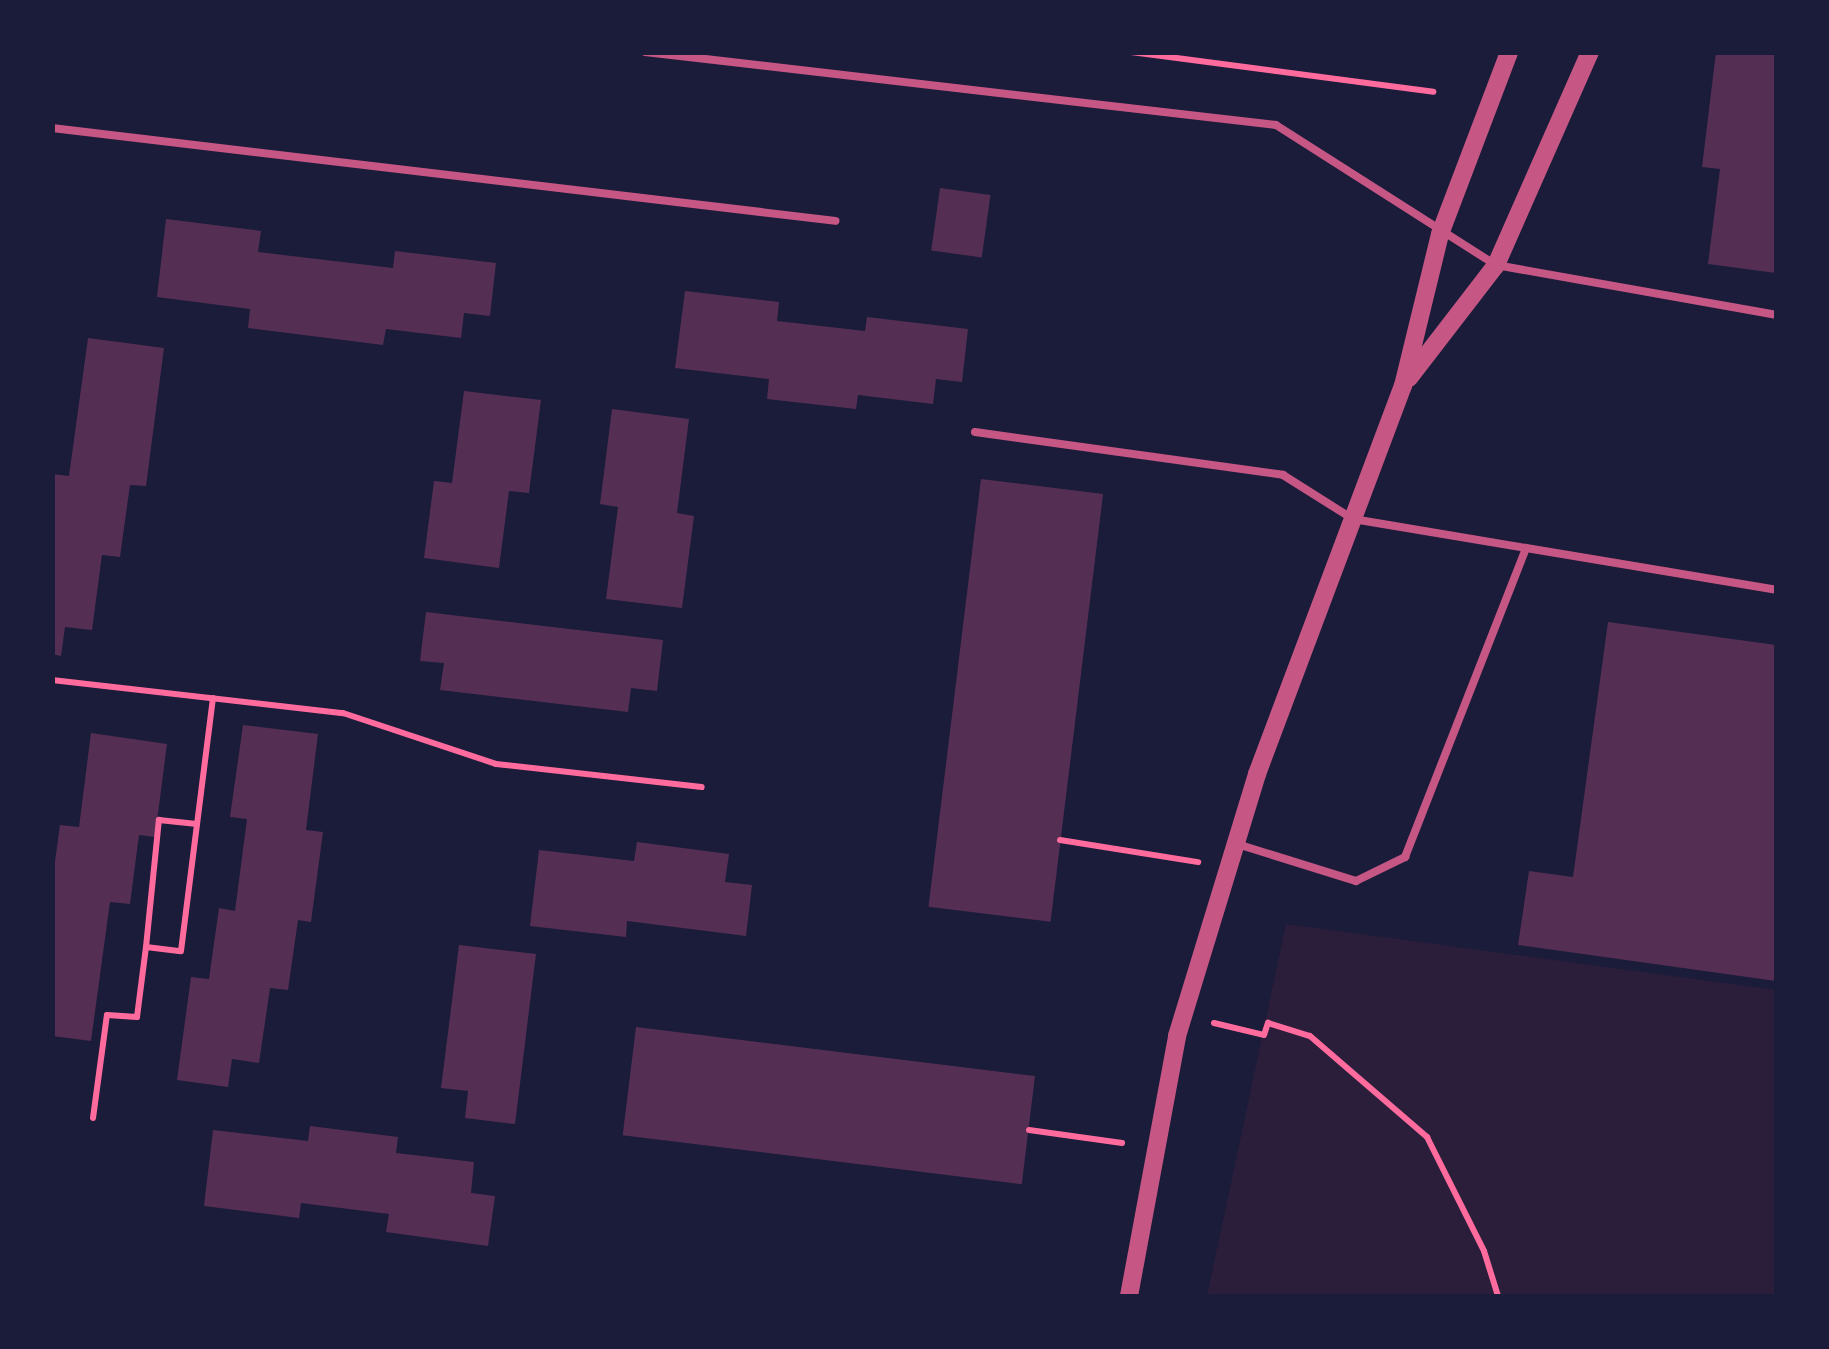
<!DOCTYPE html>
<style>
body{margin:0}
#map{position:relative;width:1829px;height:1349px;overflow:hidden;background:#1b1b3a;font-family:"Playfair Display",serif}
div>[style]{position:absolute}
.green>*{inset:0;background:#2a1e3b}
.building>*{inset:0;background:#542f53;transform-origin:0 0}
.path>*{height:6px;margin:-3px;padding:0 3px;transform-origin:3px;border-radius:3px;background:#ff6b9d}
.service>*{height:8px;margin:-4px;padding:0 4px;transform-origin:4px;border-radius:4px;background:#c65784}
.tertiary>*{height:18px;margin:-9px;padding:0 9px;transform-origin:9px;border-radius:9px;background:#c65784}
span{translate:-50% -50%;white-space:nowrap;text-align:center;line-height:1.15;-webkit-text-stroke:10px #1b1b3a;paint-order:stroke}
.frame{position:absolute;inset:0;border:55px solid #1b1b3a;pointer-events:none}
</style>
<div id="map">
<div class="green">
<div style="clip-path:polygon(1286px 924px,1776px 990px,1776px 1296px,1207px 1296px)"></div>
</div>
<div class="building">
<div style="clip-path:polygon(1716px 52px,1776px 52px,1776px 273px,1708px 264px,1720px 169px,1702px 167px)"></div>
<div style="left:940px;top:188px;width:51px;height:63px;rotate:8deg"></div>
<div style="clip-path:polygon(166px 219px,261px 231px,258px 252px,393px 268px,395px 251px,496px 263px,490px 316px,464px 313px,461px 338px,386px 329px,383px 345px,248px 328px,250px 309px,157px 297px)"></div>
<div style="clip-path:polygon(685px 291px,779px 302px,777px 321px,865px 331px,867px 317px,968px 329px,962px 382px,936px 379px,933px 404px,858px 395px,856px 409px,767px 399px,769px 379px,675px 368px)"></div>
<div style="clip-path:polygon(88px 338px,164px 348px,146px 486px,130px 485px,120px 557px,102px 555px,92px 630px,65px 627px,61px 656px,52px 654px,52px 474px,69px 476px)"></div>
<div style="clip-path:polygon(464px 391px,541px 400px,529px 493px,509px 491px,499px 568px,424px 558px,434px 481px,452px 483px)"></div>
<div style="clip-path:polygon(612px 409px,689px 419px,677px 513px,694px 516px,682px 608px,606px 599px,618px 507px,600px 504px)"></div>
<div style="left:981px;top:479px;width:123px;height:431px;rotate:7deg"></div>
<div style="clip-path:polygon(426px 612px,663px 640px,657px 691px,631px 688px,628px 712px,440px 690px,444px 663px,420px 661px)"></div>
<div style="clip-path:polygon(1608px 622px,1776px 645px,1776px 981px,1518px 945px,1529px 871px,1573px 877px)"></div>
<div style="clip-path:polygon(243px 725px,318px 734px,306px 830px,323px 832px,311px 922px,298px 920px,288px 990px,270px 988px,259px 1063px,232px 1059px,228px 1087px,177px 1080px,191px 977px,209px 979px,219px 908px,235px 911px,247px 819px,230px 817px)"></div>
<div style="clip-path:polygon(91px 733px,167px 744px,155px 837px,139px 835px,130px 904px,110px 902px,91px 1041px,52px 1036px,52px 883px,60px 825px,79px 827px)"></div>
<div style="clip-path:polygon(637px 842px,729px 854px,725px 882px,752px 885px,746px 936px,627px 921px,626px 937px,530px 926px,539px 850px,634px 861px)"></div>
<div style="clip-path:polygon(459px 945px,536px 954px,515px 1124px,465px 1118px,468px 1091px,441px 1088px)"></div>
<div style="left:636px;top:1027px;width:402px;height:109px;rotate:7deg"></div>
<div style="clip-path:polygon(310px 1126px,398px 1137px,396px 1153px,474px 1162px,471px 1193px,495px 1196px,488px 1246px,386px 1232px,389px 1214px,301px 1203px,299px 1218px,204px 1206px,213px 1130px,308px 1141px)"></div>
</div>
<div class="path">
<div style="left:1131px;top:52px;width:305px;rotate:7.5deg"></div>
<div style="left:52px;top:680px;width:293px;rotate:6.5deg"></div>
<div style="left:343px;top:713px;width:161px;rotate:18.4deg"></div>
<div style="left:496px;top:764px;width:207px;rotate:6.4deg"></div>
<div style="left:1060px;top:840px;width:140px;rotate:9.1deg"></div>
<div style="left:146px;top:947px;width:128px;rotate:-84.2deg"></div>
<div style="left:159px;top:820px;width:38px;rotate:6deg"></div>
<div style="left:1214px;top:1023px;width:51px;rotate:13.5deg"></div>
<div style="left:1264px;top:1035px;width:13px;rotate:-72deg"></div>
<div style="left:1268px;top:1023px;width:44px;rotate:17.2deg"></div>
<div style="left:1310px;top:1036px;width:155px;rotate:40.8deg"></div>
<div style="left:1427px;top:1137px;width:127px;rotate:63.4deg"></div>
<div style="left:1484px;top:1251px;width:47px;rotate:72.7deg"></div>
<div style="left:93px;top:1118px;width:104px;rotate:-82.3deg"></div>
<div style="left:107px;top:1015px;width:30px;rotate:4deg"></div>
<div style="left:137px;top:1017px;width:71px;rotate:-82.7deg"></div>
<div style="left:146px;top:947px;width:35px;rotate:7deg"></div>
<div style="left:181px;top:951px;width:255px;rotate:-82.8deg"></div>
<div style="left:1029px;top:1130px;width:94px;rotate:8deg"></div>
</div>
<div class="service">
<div style="left:645px;top:52px;width:635px;rotate:6.6deg"></div>
<div style="left:1276px;top:125px;width:261px;rotate:32.5deg"></div>
<div style="left:1496px;top:265px;width:284px;rotate:10.1deg"></div>
<div style="left:52px;top:128px;width:789px;rotate:6.76deg"></div>
<div style="left:975px;top:432px;width:311px;rotate:7.9deg"></div>
<div style="left:1283px;top:475px;width:83px;rotate:32.2deg"></div>
<div style="left:1353px;top:519px;width:429px;rotate:9.5deg"></div>
<div style="left:1237px;top:844px;width:125px;rotate:17.3deg"></div>
<div style="left:1356px;top:881px;width:55px;rotate:-26.1deg"></div>
<div style="left:1405px;top:857px;width:332px;rotate:-68.6deg"></div>
</div>
<div class="tertiary">
<div style="left:1409px;top:378px;width:143px;rotate:-52.4deg"></div>
<div style="left:1496px;top:265px;width:233px;rotate:-66.2deg"></div>
<div style="left:1129px;top:1296px;width:264px;rotate:-79.5deg"></div>
<div style="left:1177px;top:1036px;width:274px;rotate:-73deg"></div>
<div style="left:1257px;top:774px;width:415px;rotate:-69.4deg"></div>
<div style="left:1403px;top:386px;width:156px;rotate:-76.3deg"></div>
<div style="left:1440px;top:234px;width:195px;rotate:-69.2deg"></div>
</div>
<div class="frame"></div>
</div>
